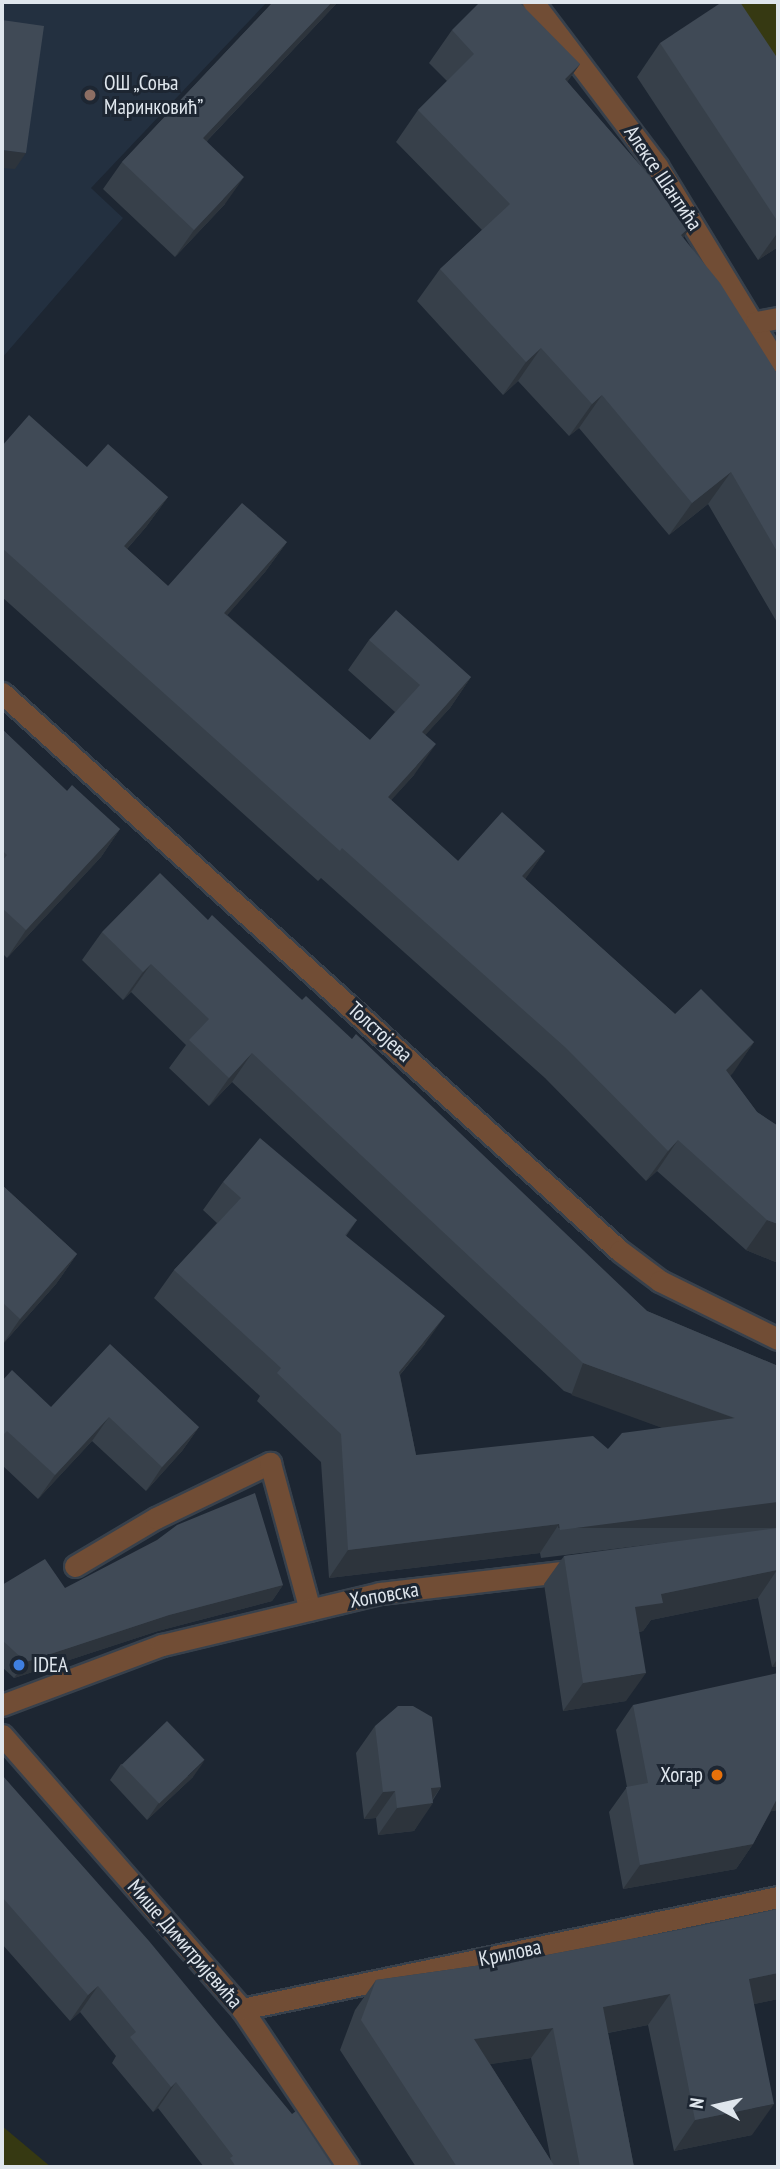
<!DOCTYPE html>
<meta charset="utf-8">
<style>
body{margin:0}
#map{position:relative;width:780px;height:2169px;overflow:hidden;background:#1d2632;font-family:"PT Sans Narrow",sans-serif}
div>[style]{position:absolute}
.built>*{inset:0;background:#233040}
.green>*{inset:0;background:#363912}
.roads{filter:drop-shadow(2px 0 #38414c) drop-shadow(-2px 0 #38414c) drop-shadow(0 2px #38414c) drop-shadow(0 -2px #38414c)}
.service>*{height:21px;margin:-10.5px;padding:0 10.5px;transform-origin:10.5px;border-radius:10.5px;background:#714d35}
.minor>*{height:21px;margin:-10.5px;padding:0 10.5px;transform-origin:10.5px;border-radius:10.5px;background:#714d35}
.wall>*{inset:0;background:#37404a}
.shaded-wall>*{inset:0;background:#2d343c;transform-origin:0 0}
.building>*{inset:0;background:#404a56;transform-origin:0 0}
.dots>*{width:19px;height:19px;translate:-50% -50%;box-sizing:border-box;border:4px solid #1d2632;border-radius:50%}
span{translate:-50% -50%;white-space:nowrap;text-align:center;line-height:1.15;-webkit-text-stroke:6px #1d2632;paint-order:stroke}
.poi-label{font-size:21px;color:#dfe6ed}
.left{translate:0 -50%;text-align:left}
.right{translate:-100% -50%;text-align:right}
.street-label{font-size:21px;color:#dfe6ed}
.frame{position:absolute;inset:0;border:4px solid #dfe6ed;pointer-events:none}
.north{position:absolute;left:682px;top:2071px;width:70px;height:70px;-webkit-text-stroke:5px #1d2632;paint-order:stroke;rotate:278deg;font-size:19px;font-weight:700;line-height:28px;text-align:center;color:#dfe6ed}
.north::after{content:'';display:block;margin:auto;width:24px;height:32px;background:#dfe6ed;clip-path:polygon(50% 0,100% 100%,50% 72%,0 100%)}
</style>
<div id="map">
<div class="built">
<div style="clip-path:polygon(2px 2px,267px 2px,91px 188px,123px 218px,2px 358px)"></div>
</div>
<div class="green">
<div style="clip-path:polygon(743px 2px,778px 2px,778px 107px,721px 19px)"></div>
<div style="clip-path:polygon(2px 2126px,51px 2167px,2px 2167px)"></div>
</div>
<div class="roads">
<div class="service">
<div style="left:75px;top:1566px;width:94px;rotate:-30.7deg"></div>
<div style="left:156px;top:1518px;width:127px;rotate:-25.8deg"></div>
<div style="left:270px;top:1463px;width:152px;rotate:74.8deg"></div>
</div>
<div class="minor">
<div style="left:533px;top:2px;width:206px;rotate:52.9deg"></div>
<div style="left:657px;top:166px;width:233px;rotate:58.7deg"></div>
<div style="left:756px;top:322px;width:22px;rotate:-10deg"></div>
<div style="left:2px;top:693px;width:833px;rotate:42.08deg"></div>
<div style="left:620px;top:1251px;width:50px;rotate:36.9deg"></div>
<div style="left:660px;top:1281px;width:131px;rotate:26.2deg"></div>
<div style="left:2px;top:1705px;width:171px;rotate:-20.6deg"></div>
<div style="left:162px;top:1645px;width:224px;rotate:-13.4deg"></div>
<div style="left:380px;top:1593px;width:201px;rotate:-6.6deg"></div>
<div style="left:2px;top:1735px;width:364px;rotate:48.8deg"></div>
<div style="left:242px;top:2009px;width:190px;rotate:56.1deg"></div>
<div style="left:242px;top:2009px;width:548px;rotate:-11.8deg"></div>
</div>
</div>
<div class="wall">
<div style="clip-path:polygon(273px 2px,338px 2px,207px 141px,225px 204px,175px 257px,103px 189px,122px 162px)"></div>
<div style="clip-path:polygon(452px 30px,580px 64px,567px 82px,692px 225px,683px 238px,778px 375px,778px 624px,708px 504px,669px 535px,579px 428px,569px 436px,518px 381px,503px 395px,417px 301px,440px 269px,482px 230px,396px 142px,418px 110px,447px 81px,429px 63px)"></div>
<div style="clip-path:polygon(660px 43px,778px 59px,778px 247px,758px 260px,637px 77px)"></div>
<div style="clip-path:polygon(2px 446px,87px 467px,168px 497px,146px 527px,127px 549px,168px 586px,287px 542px,265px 572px,227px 615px,370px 740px,395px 712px,348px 670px,369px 640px,471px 677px,450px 708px,425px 735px,414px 775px,391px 800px,458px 861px,545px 851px,525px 879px,675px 1014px,754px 1042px,730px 1076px,757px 1112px,778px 1126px,778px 1263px,746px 1250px,657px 1171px,646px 1181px,545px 1078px,321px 878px,318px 881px,2px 597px)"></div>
<div style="clip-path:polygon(2px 729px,67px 791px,120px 829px,101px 857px,7px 958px,2px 953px)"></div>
<div style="clip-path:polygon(208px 920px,302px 1000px,647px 1311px,778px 1366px,778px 1666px,772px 1667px,758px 1598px,651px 1620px,643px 1631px,639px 1632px,626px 1701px,563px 1711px,544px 1584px,564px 1556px,671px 1542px,541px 1558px,540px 1553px,329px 1578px,321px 1462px,257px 1401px,260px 1396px,154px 1298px,174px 1270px,217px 1223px,203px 1210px,223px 1182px,357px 1220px,346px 1236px,425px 1344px,400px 1375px,416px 1455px,608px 1449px,663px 1428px,564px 1391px,232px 1082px,209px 1106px,169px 1068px,186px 1045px,131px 992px,123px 1000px,82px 960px,102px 932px)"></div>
<div style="clip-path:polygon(2px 1185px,77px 1254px,56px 1284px,2px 1345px)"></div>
<div style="clip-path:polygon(2px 1381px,51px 1407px,199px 1427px,182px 1451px,146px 1491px,92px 1441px,38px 1499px,2px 1465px)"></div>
<div style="clip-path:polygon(2px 1585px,65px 1588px,283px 1585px,272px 1601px,158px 1631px,14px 1678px,2px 1667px)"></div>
<div style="clip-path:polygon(633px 1705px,778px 1810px,771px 1811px,753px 1844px,736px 1869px,623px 1889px,609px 1812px,627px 1787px,616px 1730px)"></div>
<div style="clip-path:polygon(375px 1726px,441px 1787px,414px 1831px,378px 1835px,376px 1818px,364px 1819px,356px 1753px)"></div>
<div style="clip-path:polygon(121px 1764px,193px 1777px,147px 1820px,110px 1780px)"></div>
<div style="clip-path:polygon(2px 1775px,333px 2167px,204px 2167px,158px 2108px,153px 2112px,112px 2063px,116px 2056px,80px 2012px,70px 2021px,2px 1944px)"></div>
<div style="clip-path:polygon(evenodd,778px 1909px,778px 1999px,754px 2004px,752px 2135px,674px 2151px,648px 2025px,608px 2033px,634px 2167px,416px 2167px,340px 2050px,355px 2010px,376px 1980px,531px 1958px,694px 1927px,778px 1909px,531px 2058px,551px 2161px,490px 2064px,531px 2058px)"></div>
</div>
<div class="shaded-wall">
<div style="clip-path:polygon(332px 2px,338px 2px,184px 165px,203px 138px)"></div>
<div style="clip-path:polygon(580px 64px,557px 96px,565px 79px)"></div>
<div style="clip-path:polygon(2px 150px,26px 153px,15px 169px,2px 168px)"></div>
<div style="clip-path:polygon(244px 177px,225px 204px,175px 257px,194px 230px)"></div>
<div style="clip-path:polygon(692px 225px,669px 258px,681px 235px)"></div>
<div style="clip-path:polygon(778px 232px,778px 247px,758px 260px)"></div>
<div style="clip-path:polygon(541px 348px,518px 381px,503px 395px,526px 362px)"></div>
<div style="clip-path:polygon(602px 395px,579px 428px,569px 436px,592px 404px)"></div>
<div style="clip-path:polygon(731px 472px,708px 504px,669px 535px,692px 503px)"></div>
<div style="clip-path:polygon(168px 497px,146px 527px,102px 577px,124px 546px)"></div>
<div style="clip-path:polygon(287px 542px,265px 572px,203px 643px,224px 613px)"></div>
<div style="clip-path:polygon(471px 677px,450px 708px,401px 762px,422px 732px)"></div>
<div style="clip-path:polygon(436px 744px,414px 775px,367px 827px,388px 797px)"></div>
<div style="clip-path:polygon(120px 829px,101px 857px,7px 958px,26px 930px)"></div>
<div style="clip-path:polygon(545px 851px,524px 881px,522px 876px)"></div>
<div style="clip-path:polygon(151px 964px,131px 992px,123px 1000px,143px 972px)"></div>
<div style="clip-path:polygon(754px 1042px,733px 1073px,705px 1101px,726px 1070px)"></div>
<div style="clip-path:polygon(252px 1053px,232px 1082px,209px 1106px,229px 1078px)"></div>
<div style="clip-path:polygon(678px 1140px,657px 1171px,646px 1181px,668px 1151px)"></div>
<div style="clip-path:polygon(767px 1220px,778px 1224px,778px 1263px,746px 1250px)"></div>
<div style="clip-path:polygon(77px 1254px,56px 1284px,2px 1345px,20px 1319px)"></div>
<div style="clip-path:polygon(445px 1316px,425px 1344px,379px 1400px,399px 1372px)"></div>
<div style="left:583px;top:1363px;width:162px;height:34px;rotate:20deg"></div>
<div style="clip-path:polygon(109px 1417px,92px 1441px,38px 1499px,55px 1475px)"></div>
<div style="clip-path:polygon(199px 1427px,182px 1451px,146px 1491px,162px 1467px)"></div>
<div style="left:778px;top:1502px;width:26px;height:220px;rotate:90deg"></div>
<div style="clip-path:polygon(559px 1524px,540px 1553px,329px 1578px,348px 1550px)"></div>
<div style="clip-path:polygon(777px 1570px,758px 1598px,651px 1620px,643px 1631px,616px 1636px,635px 1607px,661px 1594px)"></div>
<div style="clip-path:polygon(283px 1585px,272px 1601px,158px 1631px,14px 1678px,26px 1662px,169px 1615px)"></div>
<div style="clip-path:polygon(778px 1658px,778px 1666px,772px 1667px)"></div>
<div style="clip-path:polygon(646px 1673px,626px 1701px,563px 1711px,583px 1683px)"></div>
<div style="clip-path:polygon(205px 1760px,193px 1777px,147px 1820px,158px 1804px)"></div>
<div style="clip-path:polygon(441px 1787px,429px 1804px,433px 1803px,414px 1831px,378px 1835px,397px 1808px,431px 1788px)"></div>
<div style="clip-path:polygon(395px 1791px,376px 1818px,364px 1819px,383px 1792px)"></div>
<div style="clip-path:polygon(778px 1795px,778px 1810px,766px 1812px)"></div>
<div style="clip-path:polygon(753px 1844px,736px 1869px,623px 1889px,640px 1865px)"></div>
<div style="clip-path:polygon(778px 1973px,778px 1999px,727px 2010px,749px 1979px)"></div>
<div style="clip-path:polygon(98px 1986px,80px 2012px,70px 2021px,88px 1995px)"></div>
<div style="clip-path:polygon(670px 1994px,648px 2025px,581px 2038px,603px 2007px)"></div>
<div style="clip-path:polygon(553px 2028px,531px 2058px,453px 2070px,474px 2039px)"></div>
<div style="clip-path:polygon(176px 2082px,158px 2108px,153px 2112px,171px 2087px)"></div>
<div style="clip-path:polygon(774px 2104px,752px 2135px,674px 2151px,695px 2120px)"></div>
</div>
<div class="building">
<div style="clip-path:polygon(273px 2px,332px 2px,203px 138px,244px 177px,194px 230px,122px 162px)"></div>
<div style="clip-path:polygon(480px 2px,519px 2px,580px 64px,565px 79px,692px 225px,681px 235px,720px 283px,778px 375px,778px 553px,731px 472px,692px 503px,602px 395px,592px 404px,541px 348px,526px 362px,440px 269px,510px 204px,418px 110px,474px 54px,452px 30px)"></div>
<div style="clip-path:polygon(722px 2px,740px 2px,778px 59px,778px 222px,660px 43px)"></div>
<div style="clip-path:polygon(2px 20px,44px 26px,26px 153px,2px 150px)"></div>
<div style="clip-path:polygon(29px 415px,87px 467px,108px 444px,168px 497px,124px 546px,168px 586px,242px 503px,287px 542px,224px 613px,370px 740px,420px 685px,369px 640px,396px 610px,471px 677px,422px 732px,436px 744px,388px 797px,458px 861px,502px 812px,545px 851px,522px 876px,675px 1014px,701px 989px,754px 1042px,726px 1070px,757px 1112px,778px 1126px,778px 1224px,767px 1220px,678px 1140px,668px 1151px,566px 1048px,342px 848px,340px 851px,2px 548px,2px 446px)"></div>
<div style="clip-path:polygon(2px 729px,67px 791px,72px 785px,120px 829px,26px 930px,2px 908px,2px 861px,7px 855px,2px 850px)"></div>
<div style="clip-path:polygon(160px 873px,208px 920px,212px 915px,302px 1000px,306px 996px,352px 1039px,356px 1034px,647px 1311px,778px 1366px,778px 1502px,560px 1530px,559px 1524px,348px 1550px,341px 1434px,277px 1373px,281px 1368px,174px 1270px,241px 1198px,223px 1182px,260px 1138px,357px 1220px,345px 1235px,445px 1316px,399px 1372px,416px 1455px,593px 1436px,608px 1449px,622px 1433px,735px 1418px,583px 1363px,252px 1053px,229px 1078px,189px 1040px,209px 1019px,151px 964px,143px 972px,102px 932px)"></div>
<div style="clip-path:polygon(2px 1185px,77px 1254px,20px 1319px,2px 1302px)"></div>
<div style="clip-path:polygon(110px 1344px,199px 1427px,162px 1467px,109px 1417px,55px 1475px,7px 1431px,2px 1436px,2px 1381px,12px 1370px,51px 1407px)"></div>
<div style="clip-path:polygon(255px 1493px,283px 1585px,169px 1615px,26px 1662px,2px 1640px,2px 1585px,45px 1559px,65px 1588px,157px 1540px,177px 1525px)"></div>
<div style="clip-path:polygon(778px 1528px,778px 1574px,777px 1570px,661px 1594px,663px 1603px,635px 1607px,646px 1673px,583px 1683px,564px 1556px)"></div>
<div style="clip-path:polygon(778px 1673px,778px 1797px,753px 1844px,640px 1865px,626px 1787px,648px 1783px,633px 1705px)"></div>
<div style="clip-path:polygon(398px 1706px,413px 1706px,432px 1717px,441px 1787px,431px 1788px,433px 1803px,397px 1808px,395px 1791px,383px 1792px,375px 1726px)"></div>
<div style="left:167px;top:1721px;width:54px;height:63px;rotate:46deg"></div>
<div style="clip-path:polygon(2px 1775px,149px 1941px,292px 2114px,296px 2111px,333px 2167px,236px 2167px,230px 2158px,233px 2156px,176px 2082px,171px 2087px,130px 2037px,136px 2032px,98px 1986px,88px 1995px,2px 1897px)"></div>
<div style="clip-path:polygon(778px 1909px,778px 1973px,749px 1979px,774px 2104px,695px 2120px,670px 1994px,603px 2007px,634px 2167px,580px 2167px,553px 2028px,474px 2039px,555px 2167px,457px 2167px,361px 2020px,376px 1980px,531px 1958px,694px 1927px)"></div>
</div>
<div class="dots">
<div style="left:90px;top:95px;background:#8d6e63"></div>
<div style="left:19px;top:1665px;background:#3f7fe0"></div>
<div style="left:717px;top:1775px;background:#e8710a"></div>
</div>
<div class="poi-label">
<span class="left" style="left:104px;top:95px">ОШ „Соња<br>Маринковић”</span>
<span class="left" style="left:33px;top:1665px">IDEA</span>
<span class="right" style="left:703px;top:1775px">Хогар</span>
</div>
<div class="street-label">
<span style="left:663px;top:178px;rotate:56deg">Алексе Шантића</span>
<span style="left:380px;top:1032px;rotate:42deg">Толстојева</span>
<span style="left:384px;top:1595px;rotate:-10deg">Хоповска</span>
<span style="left:185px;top:1944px;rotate:49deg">Мише Димитријевића</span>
<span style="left:510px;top:1953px;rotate:-12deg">Крилова</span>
</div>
<div class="frame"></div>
<div class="north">N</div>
</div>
